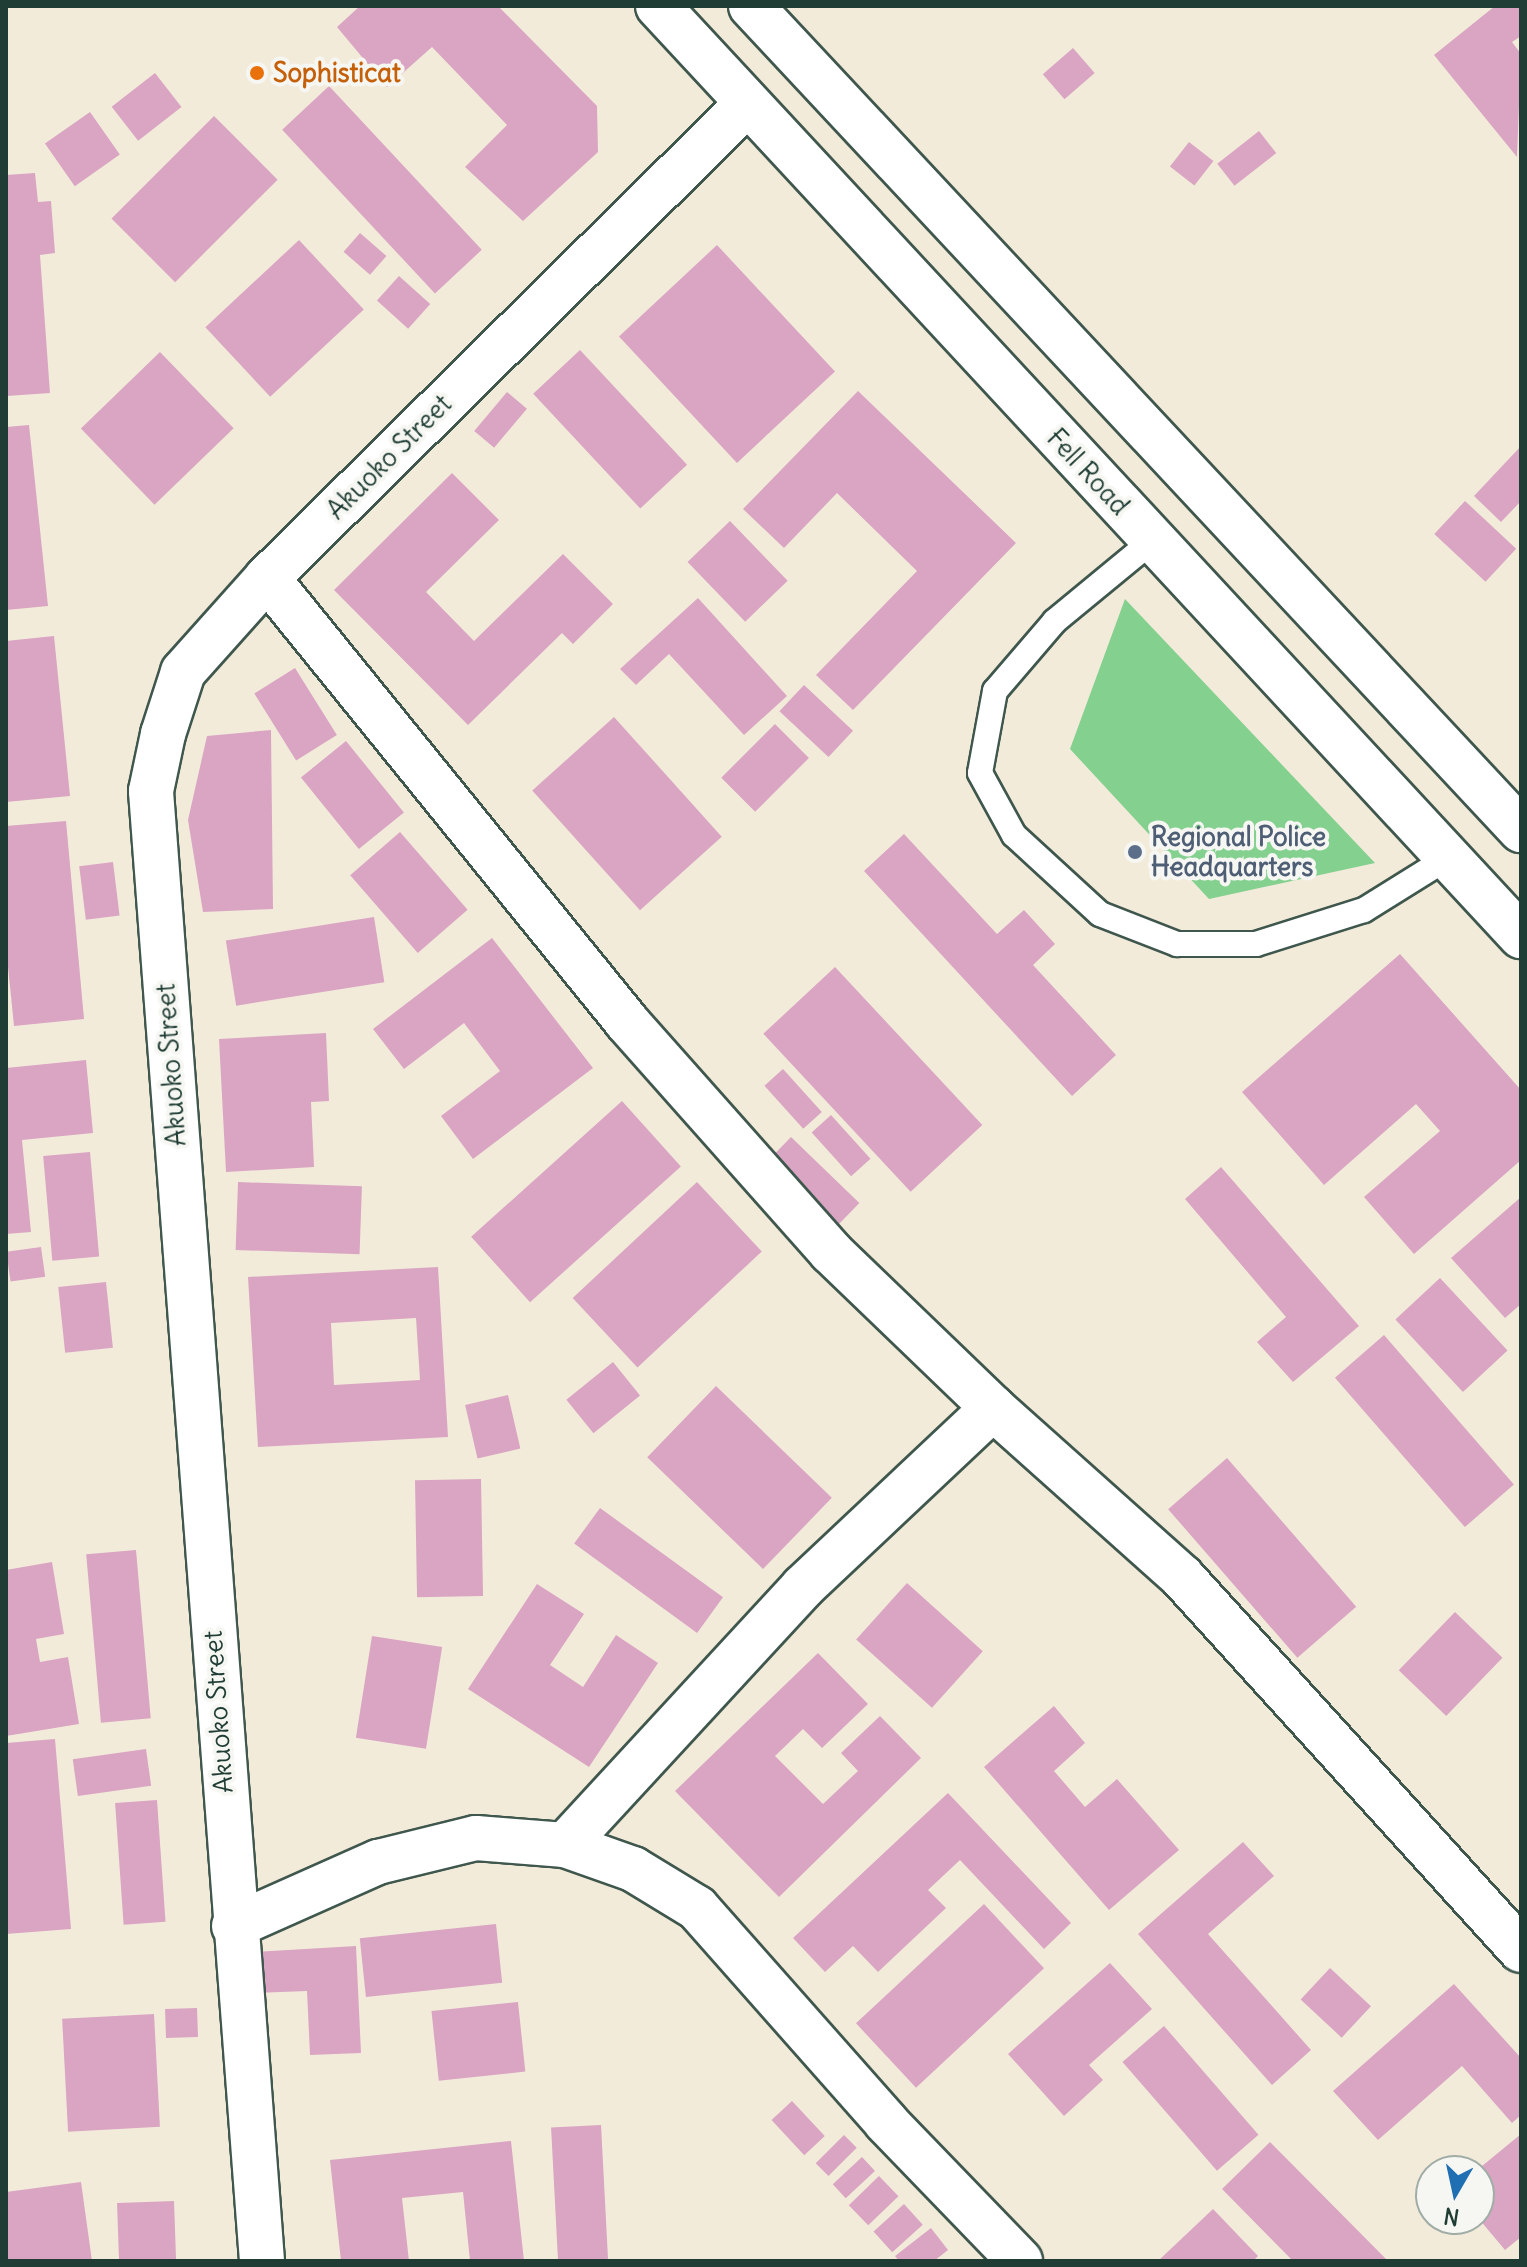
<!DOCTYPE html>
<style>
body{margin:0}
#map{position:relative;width:1527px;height:2267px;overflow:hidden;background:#f3ebda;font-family:Delius,sans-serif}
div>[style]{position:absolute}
.green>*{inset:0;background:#83d08f}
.building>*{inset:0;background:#d9a5c3;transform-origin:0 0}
.roads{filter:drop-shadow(2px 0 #3f574d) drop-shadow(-2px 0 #3f574d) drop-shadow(0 2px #3f574d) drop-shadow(0 -2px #3f574d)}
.lane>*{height:24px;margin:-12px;padding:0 12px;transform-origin:12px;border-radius:12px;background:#fff}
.street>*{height:44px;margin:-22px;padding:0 22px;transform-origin:22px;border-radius:22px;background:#fff}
.primary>*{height:44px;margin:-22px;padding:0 22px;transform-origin:22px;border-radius:22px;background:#fff}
.dots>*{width:22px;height:22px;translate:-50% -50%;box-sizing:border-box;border:4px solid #f6f6f2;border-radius:50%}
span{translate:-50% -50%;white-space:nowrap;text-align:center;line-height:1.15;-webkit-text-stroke:8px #f6f6f2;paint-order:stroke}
.food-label{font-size:26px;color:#c56008;font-weight:700}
.left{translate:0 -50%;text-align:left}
.street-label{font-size:26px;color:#1f3d34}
.service-label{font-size:26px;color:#4e5e75;font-weight:700}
.frame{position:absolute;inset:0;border:8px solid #1f3d34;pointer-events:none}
.north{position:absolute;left:1415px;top:2155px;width:80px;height:80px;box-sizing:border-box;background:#f6f6f2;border:2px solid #a0aca6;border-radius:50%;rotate:189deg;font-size:22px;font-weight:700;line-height:32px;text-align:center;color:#1f3d34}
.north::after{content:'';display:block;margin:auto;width:28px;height:36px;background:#1f6fb2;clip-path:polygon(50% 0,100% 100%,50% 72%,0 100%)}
</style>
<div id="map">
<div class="green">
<div style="clip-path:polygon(1125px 599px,1375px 863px,1209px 899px,1070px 749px)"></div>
</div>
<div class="building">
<div style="clip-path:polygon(360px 6px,498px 6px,597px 106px,598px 152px,523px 221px,465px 167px,507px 125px,432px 47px,387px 87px,337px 27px)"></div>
<div style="clip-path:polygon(1495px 6px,1521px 6px,1521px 36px,1512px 42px,1521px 54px,1517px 157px,1434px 55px)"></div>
<div style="left:1073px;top:48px;width:33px;height:40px;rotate:49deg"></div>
<div style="left:155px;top:73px;width:43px;height:55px;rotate:52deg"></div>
<div style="left:329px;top:86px;width:224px;height:64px;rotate:47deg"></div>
<div style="left:90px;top:112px;width:52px;height:55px;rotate:55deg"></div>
<div style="left:214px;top:116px;width:90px;height:145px;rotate:45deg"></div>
<div style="left:1259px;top:131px;width:28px;height:53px;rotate:52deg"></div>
<div style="left:1189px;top:142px;width:31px;height:31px;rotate:38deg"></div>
<div style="clip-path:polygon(35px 173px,38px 202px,51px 201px,55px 253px,40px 255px,50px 393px,7px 396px,6px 175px)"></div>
<div style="left:360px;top:233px;width:35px;height:25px;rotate:41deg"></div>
<div style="left:299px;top:240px;width:95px;height:128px;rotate:47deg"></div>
<div style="left:717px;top:245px;width:173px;height:134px;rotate:47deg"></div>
<div style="left:399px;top:276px;width:42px;height:33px;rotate:42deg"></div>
<div style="left:580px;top:350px;width:157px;height:64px;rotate:47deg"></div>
<div style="left:160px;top:352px;width:106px;height:110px;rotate:46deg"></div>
<div style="clip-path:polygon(858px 391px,1016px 543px,853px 710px,816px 675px,917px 571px,837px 493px,784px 548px,743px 509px)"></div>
<div style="left:507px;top:392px;width:26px;height:51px;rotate:40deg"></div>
<div style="clip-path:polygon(29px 425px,48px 606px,6px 610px,6px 427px)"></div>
<div style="clip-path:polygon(1521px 446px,1521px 501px,1501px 522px,1474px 496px)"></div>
<div style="clip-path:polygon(452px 473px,499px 520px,426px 592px,474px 641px,563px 554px,613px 604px,573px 644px,562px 633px,468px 725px,334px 590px)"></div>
<div style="left:1465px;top:501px;width:70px;height:45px;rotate:43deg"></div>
<div style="left:730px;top:521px;width:83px;height:59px;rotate:46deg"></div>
<div style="clip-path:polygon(698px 598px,787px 696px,744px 735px,669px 654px,636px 685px,620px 669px)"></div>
<div style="clip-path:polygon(54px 636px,70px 796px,6px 802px,6px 641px)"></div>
<div style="left:295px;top:668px;width:79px;height:48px;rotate:58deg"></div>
<div style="left:804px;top:685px;width:67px;height:36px;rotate:43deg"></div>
<div style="left:614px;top:717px;width:161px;height:110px;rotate:48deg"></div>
<div style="left:775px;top:724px;width:48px;height:76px;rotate:45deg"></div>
<div style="clip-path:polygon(271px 730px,273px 909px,203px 912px,188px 820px,207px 736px)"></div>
<div style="left:346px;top:741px;width:92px;height:58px;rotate:51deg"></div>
<div style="clip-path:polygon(66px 821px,84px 1019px,14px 1026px,6px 947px,6px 826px)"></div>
<div style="left:400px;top:832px;width:103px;height:66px;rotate:49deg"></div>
<div style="clip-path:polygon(904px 834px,997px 934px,1024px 910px,1055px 944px,1033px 965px,1116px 1055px,1072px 1096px,864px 871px)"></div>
<div style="left:113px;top:862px;width:54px;height:34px;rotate:83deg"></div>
<div style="left:374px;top:917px;width:66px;height:150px;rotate:81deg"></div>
<div style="clip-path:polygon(492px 938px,593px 1068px,473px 1159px,441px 1116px,500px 1071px,464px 1023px,404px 1069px,373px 1029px)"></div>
<div style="clip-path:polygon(1400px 954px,1521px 1090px,1521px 1160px,1414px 1254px,1364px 1197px,1440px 1131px,1416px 1104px,1324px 1185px,1242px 1092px)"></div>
<div style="left:835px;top:967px;width:216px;height:98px;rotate:47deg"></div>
<div style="clip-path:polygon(326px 1033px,329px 1101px,311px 1102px,314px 1167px,226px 1172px,219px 1039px)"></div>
<div style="clip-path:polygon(86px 1060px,93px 1133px,22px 1140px,31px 1232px,6px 1234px,6px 1068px)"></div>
<div style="left:783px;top:1069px;width:58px;height:25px;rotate:48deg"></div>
<div style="left:622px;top:1101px;width:88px;height:203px;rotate:48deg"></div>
<div style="left:831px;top:1115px;width:59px;height:26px;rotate:48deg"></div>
<div style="left:791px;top:1137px;width:95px;height:38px;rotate:44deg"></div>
<div style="left:90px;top:1152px;width:105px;height:47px;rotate:85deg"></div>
<div style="clip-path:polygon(1221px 1167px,1359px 1326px,1293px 1382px,1257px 1342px,1286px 1317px,1185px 1199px)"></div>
<div style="left:238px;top:1182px;width:124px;height:68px;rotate:2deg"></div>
<div style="left:697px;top:1182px;width:95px;height:170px;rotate:47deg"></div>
<div style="clip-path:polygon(1521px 1197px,1521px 1304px,1505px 1318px,1451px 1258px)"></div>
<div style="left:41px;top:1247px;width:30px;height:35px;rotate:82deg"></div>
<div style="clip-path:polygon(evenodd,438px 1267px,448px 1437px,258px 1447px,248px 1277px,438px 1267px,416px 1318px,420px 1380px,334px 1385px,331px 1323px,416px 1318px)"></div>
<div style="left:1440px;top:1278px;width:99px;height:61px;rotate:47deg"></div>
<div style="left:106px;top:1282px;width:66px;height:48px;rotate:84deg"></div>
<div style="left:1384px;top:1335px;width:198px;height:65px;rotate:49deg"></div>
<div style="left:613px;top:1362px;width:43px;height:60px;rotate:51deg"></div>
<div style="left:716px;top:1386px;width:161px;height:99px;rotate:44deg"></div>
<div style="left:508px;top:1395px;width:55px;height:44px;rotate:77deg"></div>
<div style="left:1227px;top:1458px;width:197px;height:78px;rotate:49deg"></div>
<div style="left:481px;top:1479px;width:117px;height:66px;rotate:89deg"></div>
<div style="left:600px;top:1508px;width:152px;height:44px;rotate:36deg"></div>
<div style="left:136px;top:1550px;width:169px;height:50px;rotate:85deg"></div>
<div style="clip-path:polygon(52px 1562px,64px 1634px,36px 1639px,40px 1662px,68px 1657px,79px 1724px,6px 1736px,6px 1570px)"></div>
<div style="left:907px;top:1583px;width:102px;height:76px;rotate:42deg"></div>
<div style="clip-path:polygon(537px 1584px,584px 1614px,550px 1665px,583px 1687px,616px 1635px,658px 1663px,589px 1767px,468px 1689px)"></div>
<div style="left:1455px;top:1612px;width:66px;height:81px;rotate:44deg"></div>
<div style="left:372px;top:1636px;width:71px;height:103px;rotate:9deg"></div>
<div style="clip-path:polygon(818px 1653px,868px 1704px,822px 1748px,803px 1729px,775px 1756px,823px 1804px,858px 1771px,841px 1753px,880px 1716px,921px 1758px,779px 1897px,675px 1791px)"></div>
<div style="clip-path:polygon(1054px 1706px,1085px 1743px,1054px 1771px,1085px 1807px,1117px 1779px,1179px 1850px,1109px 1910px,984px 1767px)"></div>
<div style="clip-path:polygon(55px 1739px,71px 1929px,6px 1934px,6px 1743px)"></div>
<div style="left:146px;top:1749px;width:37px;height:74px;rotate:82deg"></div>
<div style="clip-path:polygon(948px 1793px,1071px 1923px,1044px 1949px,960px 1860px,928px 1890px,946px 1908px,878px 1972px,853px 1946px,825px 1972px,793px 1938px)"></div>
<div style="left:157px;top:1800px;width:122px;height:42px;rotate:86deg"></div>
<div style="clip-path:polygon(1243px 1842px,1274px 1876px,1208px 1934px,1311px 2050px,1272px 2085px,1138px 1934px)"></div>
<div style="left:984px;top:1904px;width:88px;height:175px;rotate:47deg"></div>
<div style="left:496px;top:1924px;width:59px;height:137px;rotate:84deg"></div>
<div style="clip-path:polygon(356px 1946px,361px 2053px,310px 2055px,307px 1991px,255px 1993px,253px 1952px)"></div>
<div style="clip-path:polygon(1110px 1963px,1152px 2009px,1089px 2065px,1103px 2080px,1064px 2116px,1008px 2054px)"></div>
<div style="left:1330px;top:1968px;width:56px;height:43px;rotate:43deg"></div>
<div style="clip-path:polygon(1454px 1984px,1521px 2058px,1521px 2115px,1512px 2123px,1462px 2066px,1378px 2140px,1333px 2091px)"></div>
<div style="left:518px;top:2002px;width:70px;height:87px;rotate:84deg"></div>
<div style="left:197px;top:2008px;width:29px;height:32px;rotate:88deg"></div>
<div style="left:154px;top:2014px;width:113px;height:92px;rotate:87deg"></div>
<div style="left:1164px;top:2026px;width:144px;height:55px;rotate:49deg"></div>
<div style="left:792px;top:2101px;width:48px;height:28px;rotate:47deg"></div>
<div style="left:601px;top:2125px;width:136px;height:50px;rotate:87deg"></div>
<div style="clip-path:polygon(1521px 2134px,1521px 2237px,1505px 2250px,1479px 2219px,1476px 2171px)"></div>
<div style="left:844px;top:2135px;width:18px;height:40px;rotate:45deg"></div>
<div style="clip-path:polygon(511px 2141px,524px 2261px,470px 2261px,463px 2192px,402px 2198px,409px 2261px,341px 2261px,330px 2160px)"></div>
<div style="clip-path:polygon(1270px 2142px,1388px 2261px,1293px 2261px,1222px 2189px)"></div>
<div style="left:862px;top:2157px;width:19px;height:40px;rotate:47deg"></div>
<div style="left:879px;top:2176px;width:28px;height:42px;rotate:46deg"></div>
<div style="clip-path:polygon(81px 2182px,92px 2261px,6px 2261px,6px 2192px)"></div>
<div style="left:174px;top:2201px;width:60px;height:57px;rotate:88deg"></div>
<div style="left:904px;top:2204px;width:28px;height:41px;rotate:48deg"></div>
<div style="clip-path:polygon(1213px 2209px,1258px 2256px,1253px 2261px,1158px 2261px)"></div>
<div style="clip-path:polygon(931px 2228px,948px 2250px,934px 2261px,899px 2261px,895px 2256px)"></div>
</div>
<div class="roads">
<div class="lane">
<div style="left:1152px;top:541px;width:126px;rotate:140.5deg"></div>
<div style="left:1055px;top:621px;width:92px;rotate:130.6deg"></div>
<div style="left:995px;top:691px;width:83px;rotate:100.4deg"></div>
<div style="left:980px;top:773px;width:71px;rotate:61.3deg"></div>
<div style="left:1014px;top:835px;width:117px;rotate:42.6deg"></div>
<div style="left:1100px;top:914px;width:83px;rotate:21.3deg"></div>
<div style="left:1177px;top:944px;width:79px"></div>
<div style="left:1256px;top:944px;width:113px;rotate:-17.5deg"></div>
<div style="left:1364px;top:910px;width:97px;rotate:-31.9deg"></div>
</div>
<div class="street">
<div style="left:267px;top:578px;width:572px;rotate:50.96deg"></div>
<div style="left:627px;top:1022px;width:307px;rotate:48.4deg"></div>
<div style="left:831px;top:1252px;width:225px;rotate:43.9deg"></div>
<div style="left:993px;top:1408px;width:254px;rotate:41.8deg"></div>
<div style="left:1182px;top:1577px;width:504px;rotate:47.73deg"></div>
<div style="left:565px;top:1845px;width:351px;rotate:-47.3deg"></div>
<div style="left:803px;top:1587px;width:261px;rotate:-43.3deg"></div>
<div style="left:234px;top:1926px;width:158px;rotate:-24deg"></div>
<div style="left:378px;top:1862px;width:101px;rotate:-13.8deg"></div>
<div style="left:476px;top:1838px;width:89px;rotate:4.5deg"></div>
<div style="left:565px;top:1845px;width:72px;rotate:19.4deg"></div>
<div style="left:633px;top:1869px;width:75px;rotate:31.4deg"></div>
<div style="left:697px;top:1908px;width:286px;rotate:48.5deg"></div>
<div style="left:886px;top:2122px;width:193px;rotate:46deg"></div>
<div style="left:262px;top:2261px;width:1474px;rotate:-94.32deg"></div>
<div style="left:151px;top:791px;width:58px;rotate:-78.1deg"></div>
<div style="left:163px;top:734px;width:65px;rotate:-72.1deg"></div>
<div style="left:183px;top:672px;width:126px;rotate:-48.2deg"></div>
<div style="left:267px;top:578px;width:675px;rotate:-44.64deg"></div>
</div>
<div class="primary">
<div style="left:658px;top:6px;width:1269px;rotate:47.14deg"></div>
<div style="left:751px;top:6px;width:1128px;rotate:46.94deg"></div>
</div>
</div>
<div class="dots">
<div style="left:257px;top:73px;background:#e8710a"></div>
<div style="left:1135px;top:852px;background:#5c6f8a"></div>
</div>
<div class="food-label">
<span class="left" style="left:273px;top:73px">Sophisticat</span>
</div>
<div class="street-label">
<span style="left:389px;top:457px;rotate:-45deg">Akuoko Street</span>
<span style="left:1088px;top:472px;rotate:47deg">Fell Road</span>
<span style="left:171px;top:1065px;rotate:-94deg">Akuoko Street</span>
<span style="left:218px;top:1712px;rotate:-94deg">Akuoko Street</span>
</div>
<div class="service-label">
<span class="left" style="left:1151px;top:852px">Regional Police<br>Headquarters</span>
</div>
<div class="frame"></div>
<div class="north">N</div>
</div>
